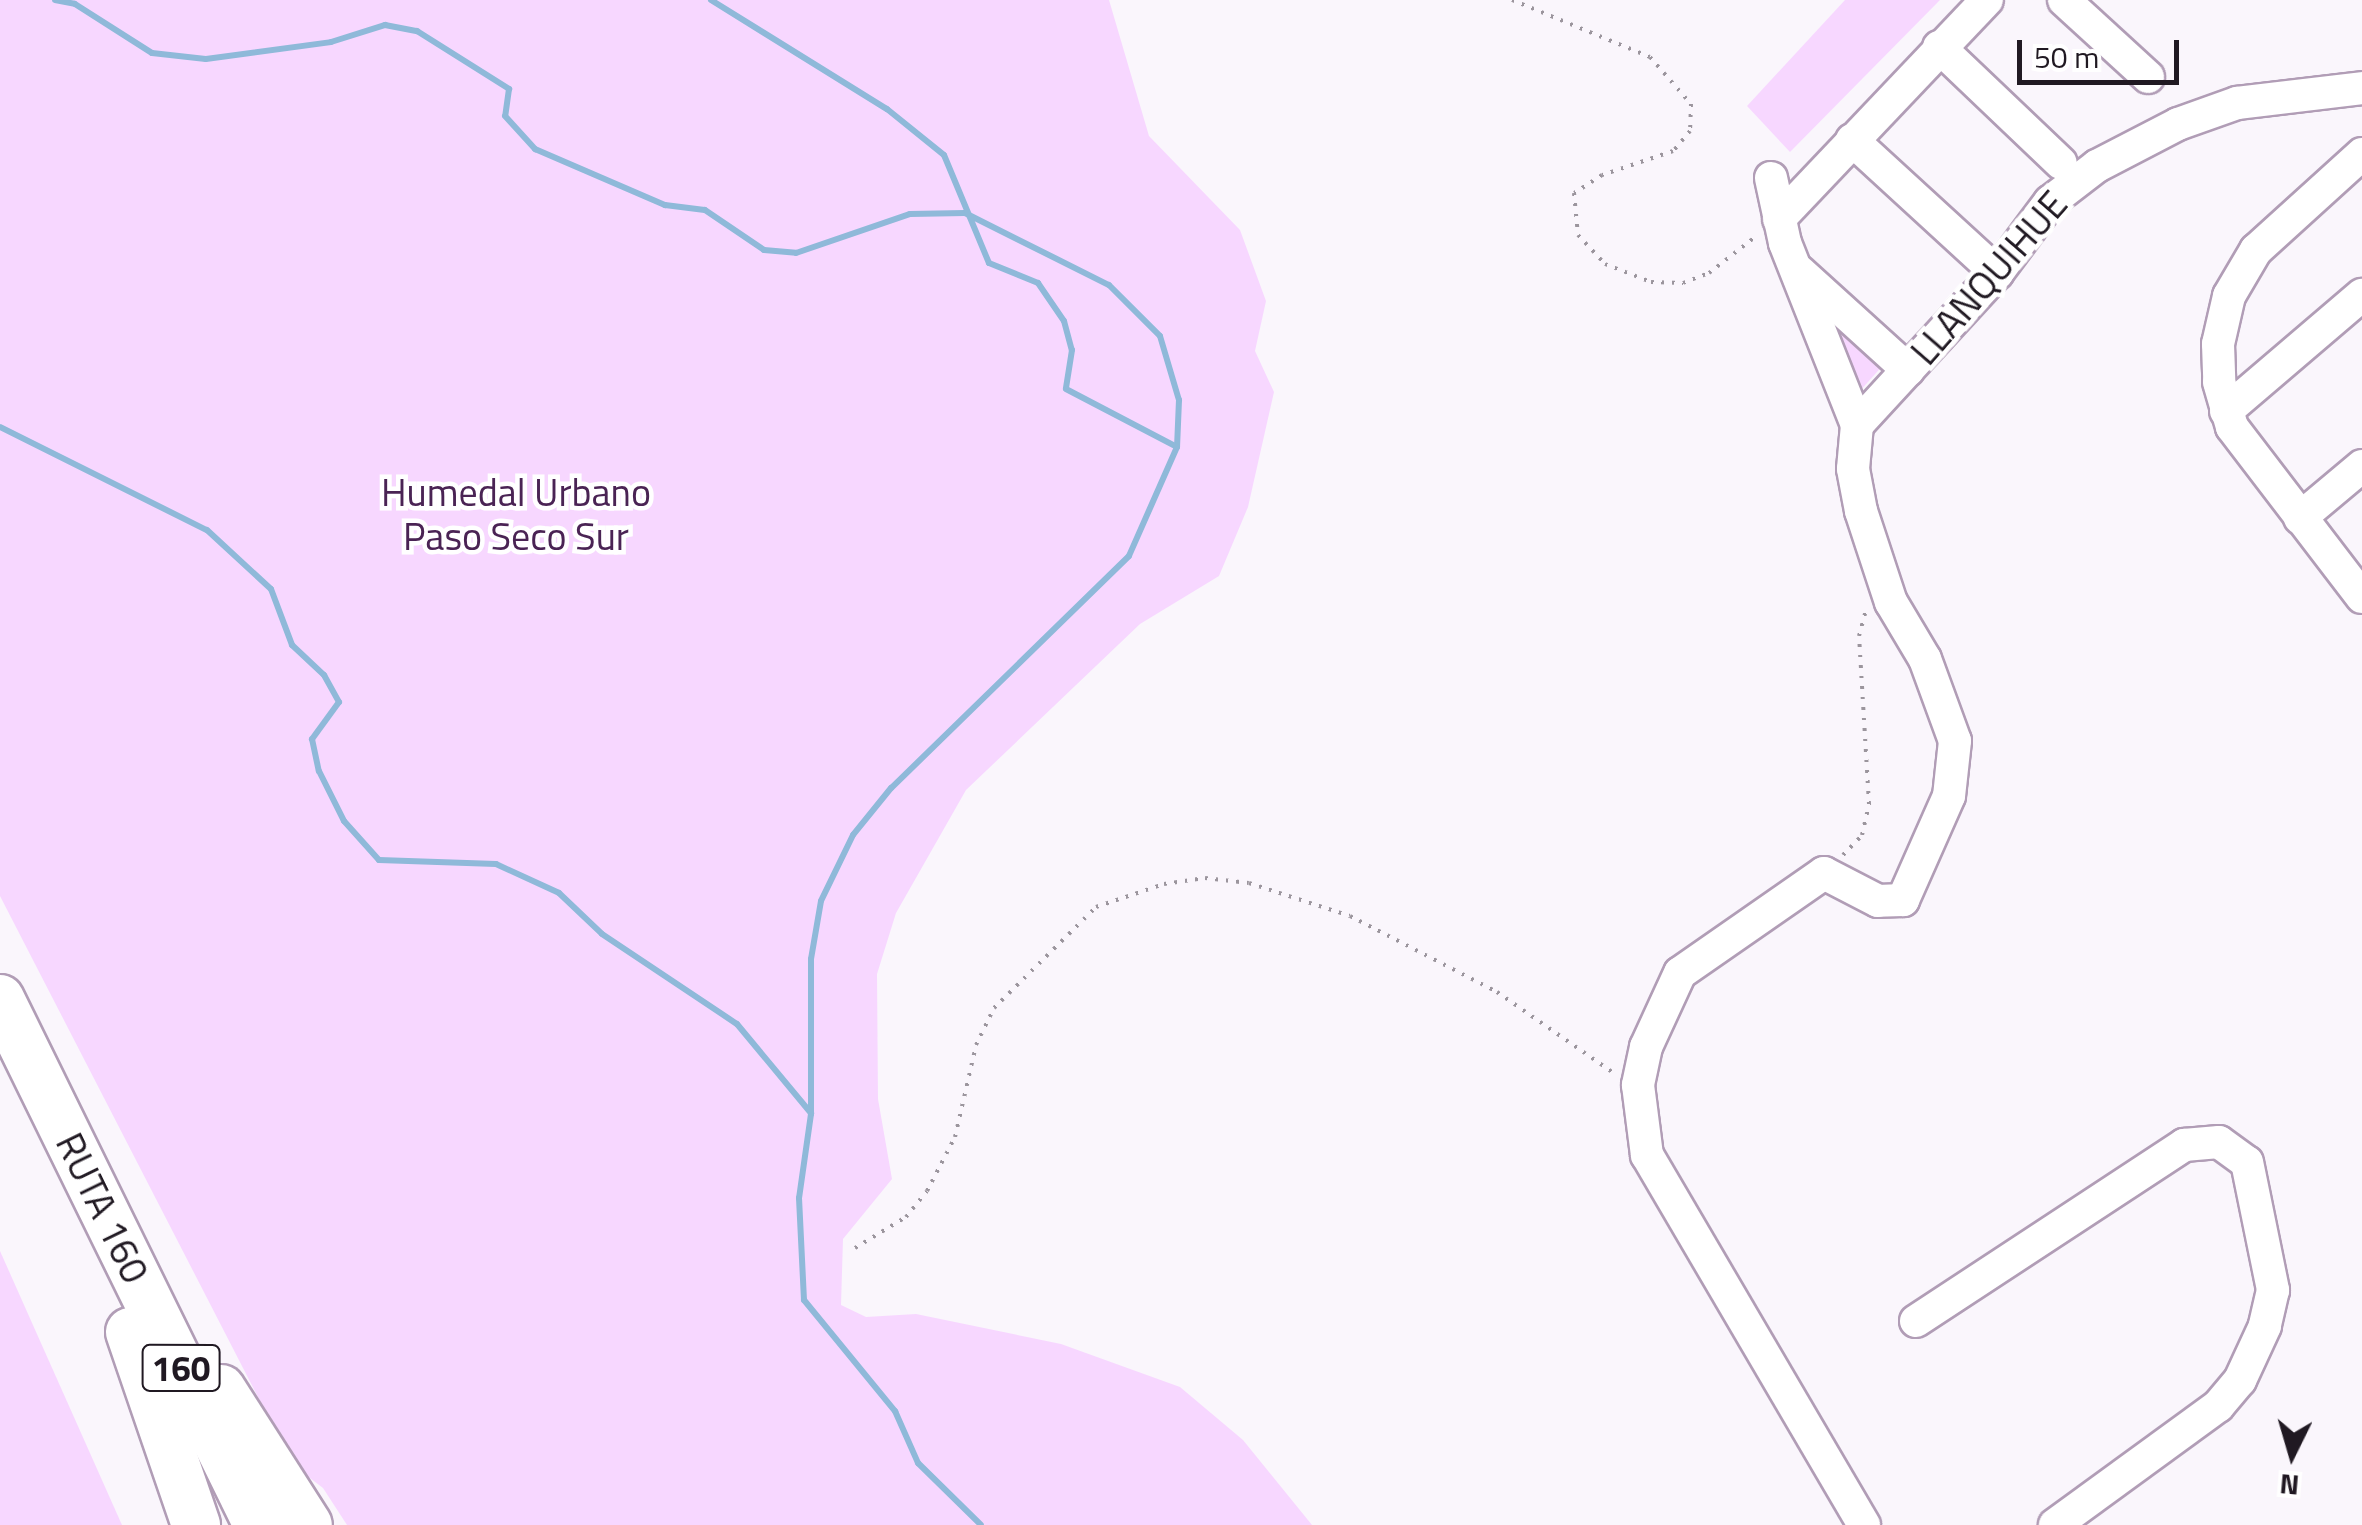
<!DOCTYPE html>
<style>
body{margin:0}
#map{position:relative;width:2362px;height:1525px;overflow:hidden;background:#faf6fc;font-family:"Titillium Web",sans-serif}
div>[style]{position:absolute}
.green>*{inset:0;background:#f7d7ff}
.stream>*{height:6px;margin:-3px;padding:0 3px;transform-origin:3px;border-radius:3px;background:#8fb9d9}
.path>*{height:4px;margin-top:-2px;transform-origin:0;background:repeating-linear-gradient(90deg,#9b959d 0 2.5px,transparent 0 10.5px)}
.roads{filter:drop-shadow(2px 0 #b19db6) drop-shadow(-2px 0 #b19db6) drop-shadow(0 2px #b19db6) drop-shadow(0 -2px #b19db6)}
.minor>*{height:32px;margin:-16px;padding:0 16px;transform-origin:16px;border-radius:16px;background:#fff}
.highway>*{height:48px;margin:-24px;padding:0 24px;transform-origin:24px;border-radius:24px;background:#fff}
span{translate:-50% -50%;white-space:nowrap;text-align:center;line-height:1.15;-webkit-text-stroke:9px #fff;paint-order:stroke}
.shield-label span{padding:2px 8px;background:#fff;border:2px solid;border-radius:8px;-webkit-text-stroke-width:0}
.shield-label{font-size:35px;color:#201922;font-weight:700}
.street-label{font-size:38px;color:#201922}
.park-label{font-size:38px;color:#4a2354}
.north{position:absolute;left:2242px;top:1405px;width:100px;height:100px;-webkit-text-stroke:8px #fff;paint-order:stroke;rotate:185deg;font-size:28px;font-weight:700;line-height:40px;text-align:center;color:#201922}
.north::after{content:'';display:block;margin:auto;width:35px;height:45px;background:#201922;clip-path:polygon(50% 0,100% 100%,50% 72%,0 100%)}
.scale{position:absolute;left:2017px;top:40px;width:162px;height:45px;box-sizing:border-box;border:5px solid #201922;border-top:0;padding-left:12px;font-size:30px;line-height:35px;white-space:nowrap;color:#201922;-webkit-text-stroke:8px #fff;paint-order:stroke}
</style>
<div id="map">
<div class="green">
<div style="clip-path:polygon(0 0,1109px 0,1149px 136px,1240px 230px,1266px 301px,1255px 351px,1274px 392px,1248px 507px,1219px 576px,1140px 624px,966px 790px,896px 913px,877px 974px,878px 1099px,892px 1179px,843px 1239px,841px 1305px,866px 1317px,916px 1314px,1061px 1344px,1180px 1387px,1243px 1440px,1312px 1525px,347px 1525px,323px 1488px,293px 1465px,0 896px)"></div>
<div style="clip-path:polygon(1845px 0,1940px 0,1790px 152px,1747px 106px)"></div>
<div style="clip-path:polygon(1834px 325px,1885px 363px,1859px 392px)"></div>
<div style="clip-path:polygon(0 1251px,122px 1525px,0 1525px)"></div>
</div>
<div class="stream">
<div style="left:55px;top:0;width:20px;rotate:11deg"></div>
<div style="left:75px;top:4px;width:91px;rotate:32.5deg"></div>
<div style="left:152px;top:53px;width:54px;rotate:6.3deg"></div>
<div style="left:206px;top:59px;width:126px;rotate:-7.7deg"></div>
<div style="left:331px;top:42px;width:57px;rotate:-17.5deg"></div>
<div style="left:385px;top:25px;width:33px;rotate:11deg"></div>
<div style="left:417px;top:31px;width:109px;rotate:32.2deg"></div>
<div style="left:509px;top:89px;width:27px;rotate:98deg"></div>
<div style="left:505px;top:116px;width:45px;rotate:47.7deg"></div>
<div style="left:535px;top:149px;width:142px;rotate:23.3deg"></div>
<div style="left:665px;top:205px;width:40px;rotate:7.1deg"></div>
<div style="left:705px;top:210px;width:71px;rotate:34.1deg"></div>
<div style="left:764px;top:250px;width:32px;rotate:5deg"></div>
<div style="left:796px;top:253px;width:120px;rotate:-18.9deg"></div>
<div style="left:910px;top:214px;width:55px;rotate:-1deg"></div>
<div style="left:965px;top:213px;width:161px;rotate:26.6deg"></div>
<div style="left:1109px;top:285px;width:72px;rotate:45deg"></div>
<div style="left:1160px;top:336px;width:67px;rotate:73.5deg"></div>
<div style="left:1179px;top:400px;width:47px;rotate:92.4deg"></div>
<div style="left:1177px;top:447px;width:119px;rotate:113.8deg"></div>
<div style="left:1129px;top:556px;width:332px;rotate:135.7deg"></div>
<div style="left:891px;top:788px;width:60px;rotate:129deg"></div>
<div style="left:853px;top:835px;width:73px;rotate:115.9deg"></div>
<div style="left:821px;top:901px;width:59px;rotate:99.8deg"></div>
<div style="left:811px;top:959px;width:155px;rotate:90deg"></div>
<div style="left:811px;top:1114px;width:85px;rotate:98.1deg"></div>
<div style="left:799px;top:1198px;width:102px;rotate:87.2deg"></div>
<div style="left:804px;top:1300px;width:144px;rotate:50.7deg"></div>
<div style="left:895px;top:1411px;width:57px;rotate:66.1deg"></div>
<div style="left:918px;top:1463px;width:88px;rotate:44.5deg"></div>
<div style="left:711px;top:0;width:207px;rotate:31.8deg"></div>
<div style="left:887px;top:109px;width:73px;rotate:38.9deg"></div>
<div style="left:944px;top:155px;width:117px;rotate:67.4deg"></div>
<div style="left:989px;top:263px;width:53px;rotate:22.2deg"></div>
<div style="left:1038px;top:283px;width:46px;rotate:55.6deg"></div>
<div style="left:1064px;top:321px;width:30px;rotate:75deg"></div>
<div style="left:1072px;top:350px;width:39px;rotate:99deg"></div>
<div style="left:1066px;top:389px;width:125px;rotate:27.6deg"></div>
<div style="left:0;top:427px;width:231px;rotate:26.5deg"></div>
<div style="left:207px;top:530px;width:87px;rotate:42.7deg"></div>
<div style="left:271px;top:589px;width:60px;rotate:69.4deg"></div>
<div style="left:292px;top:645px;width:44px;rotate:43.2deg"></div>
<div style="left:324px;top:675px;width:31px;rotate:61deg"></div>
<div style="left:339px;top:702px;width:46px;rotate:126.1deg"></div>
<div style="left:312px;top:739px;width:33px;rotate:78deg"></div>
<div style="left:319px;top:771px;width:56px;rotate:63.4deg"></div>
<div style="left:344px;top:821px;width:52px;rotate:48.1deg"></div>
<div style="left:379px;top:860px;width:117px;rotate:2deg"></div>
<div style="left:496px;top:864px;width:69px;rotate:24.7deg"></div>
<div style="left:559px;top:893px;width:59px;rotate:43.6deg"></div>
<div style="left:602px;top:934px;width:162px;rotate:33.7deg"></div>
<div style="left:737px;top:1024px;width:116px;rotate:50.3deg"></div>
</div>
<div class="path">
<div style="left:1512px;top:0;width:149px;rotate:22.4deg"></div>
<div style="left:1650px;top:57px;width:62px;rotate:48.9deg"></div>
<div style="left:1691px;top:104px;width:27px;rotate:92deg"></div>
<div style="left:1690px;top:131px;width:26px;rotate:130deg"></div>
<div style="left:1673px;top:151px;width:75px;rotate:161.3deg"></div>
<div style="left:1602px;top:175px;width:33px;rotate:147deg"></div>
<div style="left:1574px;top:193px;width:42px;rotate:84.6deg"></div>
<div style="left:1578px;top:235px;width:40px;rotate:47deg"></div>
<div style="left:1605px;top:264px;width:49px;rotate:21.4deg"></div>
<div style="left:1651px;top:282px;width:32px;rotate:2deg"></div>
<div style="left:1683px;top:283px;width:28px;rotate:-21deg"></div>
<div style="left:1709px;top:273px;width:58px;rotate:-38deg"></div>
<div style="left:1843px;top:855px;width:28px;rotate:-46deg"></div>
<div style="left:1862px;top:835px;width:32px;rotate:-77deg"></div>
<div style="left:1869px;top:804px;width:168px;rotate:-93.4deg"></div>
<div style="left:1859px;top:636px;width:27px;rotate:-75deg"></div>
<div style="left:855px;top:1248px;width:60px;rotate:-31.3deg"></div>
<div style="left:906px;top:1217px;width:33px;rotate:-51deg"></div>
<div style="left:927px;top:1191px;width:61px;rotate:-62.6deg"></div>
<div style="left:955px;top:1137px;width:94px;rotate:-77.1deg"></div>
<div style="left:976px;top:1045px;width:41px;rotate:-64.1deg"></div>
<div style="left:994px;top:1008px;width:144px;rotate:-44.7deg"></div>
<div style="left:1096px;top:907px;width:72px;rotate:-18.7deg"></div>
<div style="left:1164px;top:884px;width:41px;rotate:-8.3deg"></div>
<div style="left:1205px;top:878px;width:44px;rotate:6.5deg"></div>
<div style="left:1249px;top:883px;width:106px;rotate:18.1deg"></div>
<div style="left:1350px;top:916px;width:165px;rotate:27.3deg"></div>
<div style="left:1497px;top:992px;width:140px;rotate:34.8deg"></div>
</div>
<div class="roads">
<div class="minor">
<div style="left:2064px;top:0;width:114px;rotate:42.5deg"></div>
<div style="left:1939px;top:47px;width:168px;rotate:43.6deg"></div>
<div style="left:1852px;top:140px;width:197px;rotate:42.5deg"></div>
<div style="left:2362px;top:154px;width:143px;rotate:137.8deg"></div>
<div style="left:2256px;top:250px;width:53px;rotate:120.4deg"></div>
<div style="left:2229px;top:296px;width:49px;rotate:102.9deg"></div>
<div style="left:2218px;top:344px;width:38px;rotate:88deg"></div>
<div style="left:2219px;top:382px;width:47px;rotate:73.9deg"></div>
<div style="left:2232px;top:427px;width:214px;rotate:52.6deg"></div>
<div style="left:1771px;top:178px;width:66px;rotate:77.8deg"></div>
<div style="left:1785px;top:243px;width:196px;rotate:68.4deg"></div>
<div style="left:1779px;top:219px;width:302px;rotate:-46.5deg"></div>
<div style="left:1800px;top:272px;width:146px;rotate:42.2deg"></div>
<div style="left:2226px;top:411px;width:179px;rotate:-40.5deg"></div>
<div style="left:1857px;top:425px;width:44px;rotate:95.2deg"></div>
<div style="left:1853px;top:469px;width:43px;rotate:79.2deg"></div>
<div style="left:1861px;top:511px;width:96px;rotate:71.8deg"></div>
<div style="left:1891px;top:602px;width:66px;rotate:59.2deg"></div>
<div style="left:1925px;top:659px;width:87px;rotate:69.9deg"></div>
<div style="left:1955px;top:741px;width:55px;rotate:96.2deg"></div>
<div style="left:1949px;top:796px;width:114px;rotate:113.9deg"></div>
<div style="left:1903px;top:900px;width:25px;rotate:178deg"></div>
<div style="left:1878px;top:901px;width:61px;rotate:-152.6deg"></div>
<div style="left:1824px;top:873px;width:175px;rotate:145.2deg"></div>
<div style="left:1680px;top:973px;width:81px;rotate:114.7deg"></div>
<div style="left:1646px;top:1047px;width:39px;rotate:102deg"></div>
<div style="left:1638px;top:1085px;width:71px;rotate:82.7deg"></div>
<div style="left:1647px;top:1155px;width:429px;rotate:59.6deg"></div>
<div style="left:1857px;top:425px;width:207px;rotate:-47.4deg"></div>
<div style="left:1997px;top:273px;width:89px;rotate:-53.3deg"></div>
<div style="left:2050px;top:202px;width:59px;rotate:-37.5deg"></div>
<div style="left:2097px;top:166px;width:91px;rotate:-27.4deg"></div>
<div style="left:2178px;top:124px;width:63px;rotate:-19.6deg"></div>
<div style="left:2237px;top:103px;width:126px;rotate:-6.8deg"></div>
<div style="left:2300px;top:518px;width:81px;rotate:-40deg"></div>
<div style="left:1916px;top:1321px;width:321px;rotate:-33.3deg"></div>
<div style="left:2184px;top:1145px;width:35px;rotate:-5deg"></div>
<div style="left:2219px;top:1142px;width:34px;rotate:36deg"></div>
<div style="left:2247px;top:1162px;width:131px;rotate:78.5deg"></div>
<div style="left:2273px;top:1290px;width:37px;rotate:103deg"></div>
<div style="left:2265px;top:1326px;width:60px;rotate:114.8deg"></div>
<div style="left:2240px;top:1380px;width:34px;rotate:130deg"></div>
<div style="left:2218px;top:1406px;width:202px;rotate:143.9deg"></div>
</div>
<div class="highway">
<div style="left:0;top:999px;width:586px;rotate:63.87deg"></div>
<div style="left:130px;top:1332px;width:204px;rotate:71.1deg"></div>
<div style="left:221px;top:1389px;width:161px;rotate:57.4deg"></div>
</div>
</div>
<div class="shield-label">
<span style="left:181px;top:1368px">160</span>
</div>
<div class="street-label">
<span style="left:1989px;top:278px;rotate:-49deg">LLANQUIHUE</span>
<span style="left:102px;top:1208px;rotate:64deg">RUTA 160</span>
</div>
<div class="park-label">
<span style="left:516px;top:515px">Humedal Urbano<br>Paso Seco Sur</span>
</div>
<div class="north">N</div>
<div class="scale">50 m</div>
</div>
